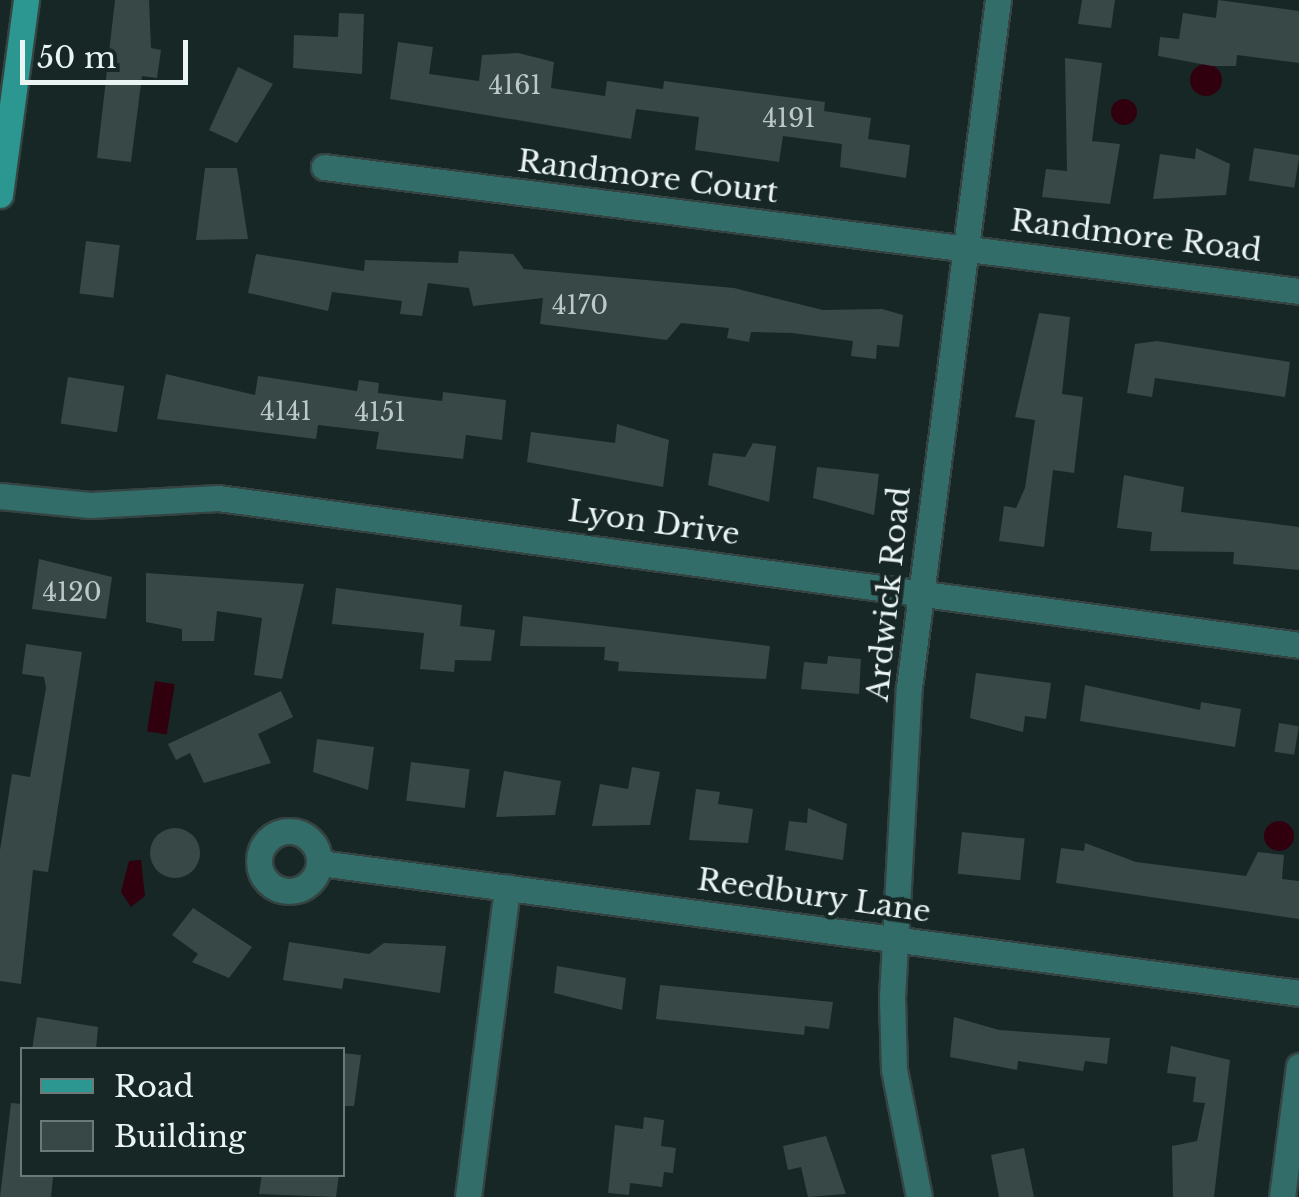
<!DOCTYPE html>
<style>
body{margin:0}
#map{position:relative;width:1299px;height:1197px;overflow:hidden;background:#172726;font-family:"Libre Baskerville",serif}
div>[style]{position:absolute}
.water>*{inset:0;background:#30000e;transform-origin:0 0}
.round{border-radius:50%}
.building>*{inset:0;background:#374846;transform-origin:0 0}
.roads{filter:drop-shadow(2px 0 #354443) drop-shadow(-2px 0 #354443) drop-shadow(0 2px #354443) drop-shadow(0 -2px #354443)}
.minor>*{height:25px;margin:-12.5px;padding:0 12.5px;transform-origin:12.5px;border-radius:12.5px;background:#326d69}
.minor>.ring{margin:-12.5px;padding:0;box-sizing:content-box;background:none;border:25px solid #326d69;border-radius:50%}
.secondary>*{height:25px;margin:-12.5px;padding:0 12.5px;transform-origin:12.5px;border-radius:12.5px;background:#2c9791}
span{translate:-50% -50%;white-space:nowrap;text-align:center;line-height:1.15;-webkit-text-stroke:9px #172726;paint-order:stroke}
.number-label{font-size:25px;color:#bdc9c8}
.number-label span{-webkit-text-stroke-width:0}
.street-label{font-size:30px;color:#eaf4f3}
.legend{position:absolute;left:20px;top:1047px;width:325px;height:130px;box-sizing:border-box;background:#172726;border:2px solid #6b7978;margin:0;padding:12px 18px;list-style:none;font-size:30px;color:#eaf4f3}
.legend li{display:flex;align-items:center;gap:20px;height:50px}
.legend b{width:50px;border:2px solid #6b7978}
.scale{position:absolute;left:20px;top:40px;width:168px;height:45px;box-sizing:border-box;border:5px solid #eaf4f3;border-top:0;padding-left:12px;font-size:30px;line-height:35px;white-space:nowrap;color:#eaf4f3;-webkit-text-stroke:8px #172726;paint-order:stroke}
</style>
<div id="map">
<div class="water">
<div class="round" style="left:1190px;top:64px;width:32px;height:32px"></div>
<div class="round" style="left:1111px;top:99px;width:26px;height:26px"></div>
<div style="left:155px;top:681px;width:20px;height:51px;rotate:9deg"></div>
<div class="round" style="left:1264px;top:821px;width:30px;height:30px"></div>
<div style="clip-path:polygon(141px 860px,145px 896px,131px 907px,121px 892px,129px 861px)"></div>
</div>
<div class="building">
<div style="clip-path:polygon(115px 0,149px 0,151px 48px,161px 50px,157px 78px,142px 76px,131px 162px,97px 158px)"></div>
<div style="clip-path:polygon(1082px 0,1115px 0,1111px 28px,1078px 24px)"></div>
<div style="clip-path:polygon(1218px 0,1299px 11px,1299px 63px,1237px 55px,1236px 66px,1212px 66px,1158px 56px,1160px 37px,1179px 39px,1183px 13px,1216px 18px)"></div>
<div style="clip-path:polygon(339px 13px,364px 14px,362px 74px,293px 68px,294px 35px,338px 37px)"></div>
<div style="clip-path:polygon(398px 42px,433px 47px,429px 74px,479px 81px,482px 55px,518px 53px,554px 62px,551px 88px,605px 96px,607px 81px,663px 89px,664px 81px,825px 102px,824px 111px,871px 118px,868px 139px,910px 145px,906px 178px,840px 167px,842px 144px,783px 136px,779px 162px,695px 150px,699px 117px,636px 109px,631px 139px,390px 99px)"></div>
<div style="clip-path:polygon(1065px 58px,1102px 63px,1092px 141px,1120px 144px,1110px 204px,1042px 197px,1046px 169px,1067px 171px)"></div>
<div style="clip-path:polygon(238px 67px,273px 84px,237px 143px,209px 130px)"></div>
<div style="clip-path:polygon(1196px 148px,1230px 164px,1226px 195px,1153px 199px,1160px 154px,1195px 159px)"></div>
<div style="left:1254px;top:148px;width:46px;height:33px;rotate:9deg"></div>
<div style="clip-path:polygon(205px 168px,237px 168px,248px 239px,196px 240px)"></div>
<div style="left:86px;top:241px;width:34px;height:53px;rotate:7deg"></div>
<div style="clip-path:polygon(459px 251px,513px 254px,524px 269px,734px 288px,823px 310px,882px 309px,903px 315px,899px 347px,877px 345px,876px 359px,851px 356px,853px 341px,792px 333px,751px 332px,749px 342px,727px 338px,729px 328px,681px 323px,667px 340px,540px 324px,543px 298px,473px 306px,469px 288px,428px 283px,422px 316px,400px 314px,402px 301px,332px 292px,328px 311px,248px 293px,256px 254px,364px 271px,365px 260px,458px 263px)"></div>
<div style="clip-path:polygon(1039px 313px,1070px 317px,1062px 394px,1083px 397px,1074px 473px,1053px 470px,1044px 547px,999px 541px,1004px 506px,1016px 508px,1025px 488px,1035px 420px,1015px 417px)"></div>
<div style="clip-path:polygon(1157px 341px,1290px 362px,1285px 397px,1155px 378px,1152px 397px,1127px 393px,1135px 344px)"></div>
<div style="clip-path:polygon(166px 374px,255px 395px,258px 376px,357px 391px,359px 380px,379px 383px,378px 393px,442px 401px,443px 392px,506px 400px,502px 440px,466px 435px,463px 459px,376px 449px,379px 432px,318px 425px,316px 439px,157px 419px)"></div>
<div style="left:68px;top:377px;width:57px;height:47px;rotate:9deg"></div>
<div style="clip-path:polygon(617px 424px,669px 440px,663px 487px,527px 462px,531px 432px,615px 443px)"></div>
<div style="clip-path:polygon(753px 443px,776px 446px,769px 502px,708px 485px,713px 453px,745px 457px)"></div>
<div style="clip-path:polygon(817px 467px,879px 474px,874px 515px,813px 498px)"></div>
<div style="clip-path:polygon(1124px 475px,1184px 487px,1181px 512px,1299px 527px,1299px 570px,1233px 564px,1234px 552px,1150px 551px,1152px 532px,1117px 528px)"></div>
<div style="clip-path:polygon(39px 559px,112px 577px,106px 619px,32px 609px)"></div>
<div style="clip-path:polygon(146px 573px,304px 584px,282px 679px,254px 675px,262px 618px,217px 611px,214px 641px,182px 641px,182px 629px,146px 622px)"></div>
<div style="clip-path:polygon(336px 588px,462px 605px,460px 626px,495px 630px,491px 661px,455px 660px,454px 672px,420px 669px,424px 633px,332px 624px)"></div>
<div style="clip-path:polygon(523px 616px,770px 646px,766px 679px,618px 671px,619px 662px,604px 660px,605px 647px,520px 646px)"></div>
<div style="clip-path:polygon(26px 644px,82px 652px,48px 872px,33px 870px,21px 984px,0 981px,0 850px,12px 774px,30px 777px,46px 688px,44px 677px,22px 674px)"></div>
<div style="clip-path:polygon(828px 656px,861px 659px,859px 694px,801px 689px,804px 662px,827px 664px)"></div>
<div style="clip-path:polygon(976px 673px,1051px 683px,1046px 719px,1025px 716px,1023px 732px,970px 718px)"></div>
<div style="clip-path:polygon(1085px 685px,1200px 710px,1201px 702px,1241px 709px,1235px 747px,1080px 721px)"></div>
<div style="clip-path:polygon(281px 691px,293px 717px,258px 734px,271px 763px,204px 783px,190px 753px,176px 760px,168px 744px)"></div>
<div style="left:1279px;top:723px;width:20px;height:29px;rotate:9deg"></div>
<div style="clip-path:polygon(317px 739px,374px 747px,368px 790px,313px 772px)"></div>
<div style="left:411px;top:762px;width:59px;height:39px;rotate:7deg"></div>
<div style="clip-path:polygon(632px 767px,660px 772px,650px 825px,592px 826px,600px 784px,628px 789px)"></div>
<div style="clip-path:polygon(504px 771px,561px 781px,555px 815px,496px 817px)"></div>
<div style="clip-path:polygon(696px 789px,720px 792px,718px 804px,753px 809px,748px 843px,689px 840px)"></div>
<div style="clip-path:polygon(808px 808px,847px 824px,843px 860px,785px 850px,789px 821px,807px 823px)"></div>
<div class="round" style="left:150px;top:828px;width:50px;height:50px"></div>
<div style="left:962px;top:832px;width:63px;height:42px;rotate:6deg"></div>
<div style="clip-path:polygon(1085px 843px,1136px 862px,1246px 876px,1258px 852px,1284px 855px,1282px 879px,1299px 881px,1299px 919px,1056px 883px,1061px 848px,1084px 851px)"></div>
<div style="clip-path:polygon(193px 908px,252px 947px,229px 978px,192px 962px,198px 954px,172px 935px)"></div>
<div style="clip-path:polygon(289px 942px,369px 954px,384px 943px,446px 946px,440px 993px,344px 978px,342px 989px,283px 980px)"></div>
<div style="clip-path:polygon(557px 966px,626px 978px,622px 1010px,554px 993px)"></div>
<div style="clip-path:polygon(660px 985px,833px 1002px,829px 1029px,805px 1026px,804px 1035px,656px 1019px)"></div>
<div style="clip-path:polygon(37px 1017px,98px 1027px,96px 1050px,32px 1050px)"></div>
<div style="clip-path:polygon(954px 1017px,999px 1030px,1110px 1038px,1107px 1064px,1085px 1061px,1083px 1071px,1018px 1061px,1017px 1070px,950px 1057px)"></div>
<div style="clip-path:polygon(1171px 1046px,1230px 1060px,1214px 1197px,1173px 1197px,1172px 1146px,1197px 1141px,1205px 1103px,1193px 1102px,1196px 1077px,1167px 1073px)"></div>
<div style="clip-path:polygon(342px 1053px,361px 1055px,354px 1106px,342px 1106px)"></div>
<div style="clip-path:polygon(11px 1103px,22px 1104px,22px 1174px,53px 1177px,51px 1197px,0 1197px)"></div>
<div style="clip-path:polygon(644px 1117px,664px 1120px,661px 1146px,676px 1148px,673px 1173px,664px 1172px,662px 1187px,630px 1183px,629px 1195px,608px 1193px,615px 1125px,643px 1129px)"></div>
<div style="clip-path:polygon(826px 1136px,846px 1194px,808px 1197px,801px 1167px,788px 1170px,783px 1146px)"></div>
<div style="clip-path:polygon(1024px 1148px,1034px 1197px,999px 1197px,991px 1155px)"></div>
<div style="clip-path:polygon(262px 1174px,339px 1174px,336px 1197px,259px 1194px)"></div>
</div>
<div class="roads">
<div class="minor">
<div style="left:324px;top:167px;width:983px;rotate:7.25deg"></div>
<div style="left:0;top:496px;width:90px;rotate:5.7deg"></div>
<div style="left:90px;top:505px;width:128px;rotate:-3.1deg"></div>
<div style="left:218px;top:498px;width:1091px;rotate:7.74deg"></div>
<div class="ring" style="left:259px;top:831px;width:35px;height:35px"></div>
<div style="left:320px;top:863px;width:988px;rotate:7.56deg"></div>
<div style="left:468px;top:1197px;width:312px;rotate:-82.8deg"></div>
<div style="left:919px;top:1197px;width:130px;rotate:-101.1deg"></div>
<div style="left:894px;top:1069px;width:72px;rotate:-91.6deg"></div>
<div style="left:892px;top:997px;width:310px;rotate:-86.9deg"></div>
<div style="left:909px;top:687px;width:693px;rotate:-82.62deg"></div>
<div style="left:1282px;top:1197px;width:132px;rotate:-82.6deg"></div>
</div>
<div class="secondary">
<div style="left:0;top:195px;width:197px;rotate:-82.4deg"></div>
</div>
</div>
<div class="number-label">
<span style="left:515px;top:86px">4161</span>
<span style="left:789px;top:119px">4191</span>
<span style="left:580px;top:306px">4170</span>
<span style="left:286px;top:412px">4141</span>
<span style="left:380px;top:413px">4151</span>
<span style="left:72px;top:593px">4120</span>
</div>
<div class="street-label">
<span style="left:648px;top:177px;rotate:7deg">Randmore Court</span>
<span style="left:1136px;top:236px;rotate:7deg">Randmore Road</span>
<span style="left:654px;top:523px;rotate:8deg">Lyon Drive</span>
<span style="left:889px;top:594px;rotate:-84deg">Ardwick Road</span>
<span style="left:814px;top:896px;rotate:8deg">Reedbury Lane</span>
</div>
<ul class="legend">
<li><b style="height:12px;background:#2c9791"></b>Road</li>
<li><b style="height:28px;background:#374846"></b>Building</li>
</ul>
<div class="scale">50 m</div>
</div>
